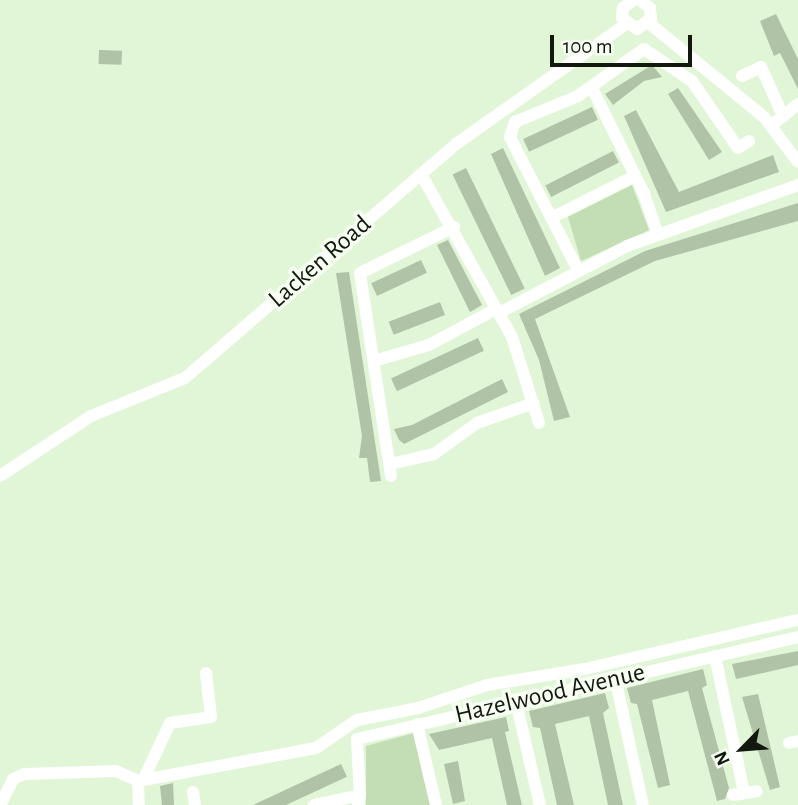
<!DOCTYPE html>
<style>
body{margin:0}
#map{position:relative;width:798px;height:805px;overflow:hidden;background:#e1f6d7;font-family:"Alegreya Sans",sans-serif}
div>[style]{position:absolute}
.green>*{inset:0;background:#c3ddb5}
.building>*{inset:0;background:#b0c3a6;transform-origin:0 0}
.minor>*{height:12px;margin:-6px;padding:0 6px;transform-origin:6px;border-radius:6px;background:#fff}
span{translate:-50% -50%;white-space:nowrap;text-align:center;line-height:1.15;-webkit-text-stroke:7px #f6fff2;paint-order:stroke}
.street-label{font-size:26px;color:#12180e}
.north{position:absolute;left:707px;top:714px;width:70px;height:70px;-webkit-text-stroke:5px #f6fff2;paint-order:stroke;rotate:245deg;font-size:19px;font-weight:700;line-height:28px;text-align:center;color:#12180e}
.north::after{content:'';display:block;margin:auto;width:24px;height:32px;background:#12180e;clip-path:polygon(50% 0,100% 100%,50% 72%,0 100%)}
.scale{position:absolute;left:550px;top:35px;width:142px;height:32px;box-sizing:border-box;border:4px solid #12180e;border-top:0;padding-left:9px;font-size:21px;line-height:24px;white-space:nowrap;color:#12180e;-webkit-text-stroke:5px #f6fff2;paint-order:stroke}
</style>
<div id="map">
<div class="green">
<div style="clip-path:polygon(632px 185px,649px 230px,581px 261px,568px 217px)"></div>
<div style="clip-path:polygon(414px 733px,431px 805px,366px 805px,366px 746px)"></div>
</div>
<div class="building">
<div style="clip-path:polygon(776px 14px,798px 59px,798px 89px,780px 53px,774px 56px,760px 21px)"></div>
<div style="left:99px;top:50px;width:23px;height:14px;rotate:2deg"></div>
<div style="clip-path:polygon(652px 65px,662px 77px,644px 81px,613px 105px,605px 94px)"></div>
<div style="clip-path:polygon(678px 88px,722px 152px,709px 160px,668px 94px)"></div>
<div style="left:592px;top:107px;width:14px;height:76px;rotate:65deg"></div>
<div style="clip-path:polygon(636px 110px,679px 192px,773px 155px,779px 172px,666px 212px,624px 116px)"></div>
<div style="clip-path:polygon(503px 148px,560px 268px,545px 276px,491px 154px)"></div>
<div style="left:613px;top:151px;width:13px;height:76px;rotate:63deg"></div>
<div style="left:466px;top:168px;width:134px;height:15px;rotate:64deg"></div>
<div style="clip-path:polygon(798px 203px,798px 221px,655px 261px,535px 319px,570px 417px,554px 421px,539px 360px,519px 314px,645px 251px)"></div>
<div style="clip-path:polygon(448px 240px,482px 305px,470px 312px,437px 245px)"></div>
<div style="left:421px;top:260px;width:14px;height:55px;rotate:65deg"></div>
<div style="clip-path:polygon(349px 272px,381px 481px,370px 482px,367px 458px,359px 458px,362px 436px,336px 273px)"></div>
<div style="left:440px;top:302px;width:14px;height:55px;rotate:69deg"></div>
<div style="left:478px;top:338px;width:14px;height:96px;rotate:65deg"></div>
<div style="clip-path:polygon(502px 379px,508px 392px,404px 444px,399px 440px,394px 429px,412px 425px)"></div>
<div style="clip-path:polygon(798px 651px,798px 665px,736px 679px,732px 664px)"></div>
<div style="clip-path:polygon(703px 669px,707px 685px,702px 688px,729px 788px,725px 799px,717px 801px,688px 691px,652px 700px,670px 785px,658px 788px,637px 704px,631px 703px,627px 688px)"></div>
<div style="clip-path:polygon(605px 693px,609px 708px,603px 713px,623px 805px,608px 805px,589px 716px,555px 724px,574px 805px,557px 805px,540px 728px,533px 727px,529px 711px)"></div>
<div style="clip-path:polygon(758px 694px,780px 787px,770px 790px,742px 697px)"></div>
<div style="clip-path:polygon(506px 717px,509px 731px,505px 732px,522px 805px,507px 805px,492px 738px,439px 750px,429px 734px)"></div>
<div style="clip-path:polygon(458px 761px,465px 801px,453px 804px,444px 764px)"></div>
<div style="left:341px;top:764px;width:14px;height:142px;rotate:65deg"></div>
<div style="clip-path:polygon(173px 783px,174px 805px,162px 805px,160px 786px)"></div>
</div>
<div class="minor">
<div style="left:634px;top:0;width:14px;rotate:144deg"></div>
<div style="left:623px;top:8px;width:10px;rotate:96deg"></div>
<div style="left:622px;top:18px;width:19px;rotate:36deg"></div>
<div style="left:637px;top:29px;width:18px;rotate:-38deg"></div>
<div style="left:651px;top:18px;width:10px;rotate:-96deg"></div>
<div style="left:650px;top:8px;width:13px;rotate:-141deg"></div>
<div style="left:649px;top:23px;width:149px;rotate:39.3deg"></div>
<div style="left:764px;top:117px;width:56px;rotate:52.9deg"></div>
<div style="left:742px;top:76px;width:21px;rotate:-25deg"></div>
<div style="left:761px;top:67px;width:54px;rotate:65.8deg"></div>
<div style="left:592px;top:88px;width:115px;rotate:63.7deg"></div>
<div style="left:643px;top:191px;width:46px;rotate:71.2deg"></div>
<div style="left:777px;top:121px;width:27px;rotate:-39deg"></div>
<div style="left:421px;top:174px;width:187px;rotate:60.8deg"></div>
<div style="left:512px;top:337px;width:90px;rotate:72.6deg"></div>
<div style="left:551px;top:218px;width:94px;rotate:-26.6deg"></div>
<div style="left:578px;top:270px;width:149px;rotate:-117.1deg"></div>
<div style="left:510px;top:137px;width:16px;rotate:-72deg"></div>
<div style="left:515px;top:122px;width:68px;rotate:-22.4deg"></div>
<div style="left:578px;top:96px;width:81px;rotate:-35.5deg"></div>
<div style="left:644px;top:49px;width:58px;rotate:33.7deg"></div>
<div style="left:692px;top:81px;width:81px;rotate:55.5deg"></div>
<div style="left:738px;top:148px;width:13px;rotate:-32deg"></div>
<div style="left:499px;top:313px;width:144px;rotate:-27.6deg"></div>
<div style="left:627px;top:246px;width:182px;rotate:-19.6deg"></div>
<div style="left:374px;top:361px;width:57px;rotate:-16.2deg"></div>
<div style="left:429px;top:345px;width:76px;rotate:-28.2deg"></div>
<div style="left:390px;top:464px;width:45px;rotate:-12.8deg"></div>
<div style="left:434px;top:454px;width:53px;rotate:-35.8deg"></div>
<div style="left:477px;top:423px;width:60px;rotate:-19.3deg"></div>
<div style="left:0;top:476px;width:109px;rotate:-33.4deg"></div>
<div style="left:91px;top:416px;width:101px;rotate:-22deg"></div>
<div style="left:185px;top:378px;width:358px;rotate:-40.8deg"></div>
<div style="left:456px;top:144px;width:208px;rotate:-35.2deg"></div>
<div style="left:391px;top:476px;width:205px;rotate:-98.7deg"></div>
<div style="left:360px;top:273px;width:105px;rotate:-26.1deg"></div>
<div style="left:715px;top:656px;width:140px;rotate:78deg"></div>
<div style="left:615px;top:678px;width:130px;rotate:77.6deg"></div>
<div style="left:516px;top:702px;width:106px;rotate:76.9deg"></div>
<div style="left:417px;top:724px;width:83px;rotate:76.8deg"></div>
<div style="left:789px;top:743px;width:9px;rotate:-13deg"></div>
<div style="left:145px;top:776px;width:59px;rotate:-64.7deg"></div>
<div style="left:170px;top:723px;width:41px;rotate:-8.3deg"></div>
<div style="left:211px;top:717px;width:44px;rotate:-96.5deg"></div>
<div style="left:138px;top:781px;width:181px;rotate:-10.5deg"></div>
<div style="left:316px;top:748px;width:50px;rotate:-34.3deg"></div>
<div style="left:357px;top:720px;width:62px;rotate:-11.1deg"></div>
<div style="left:418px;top:708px;width:73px;rotate:-18.4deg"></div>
<div style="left:487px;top:685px;width:99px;rotate:-9.3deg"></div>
<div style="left:585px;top:669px;width:219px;rotate:-13deg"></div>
<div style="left:138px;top:781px;width:24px;rotate:88deg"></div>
<div style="left:193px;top:792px;width:13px;rotate:81deg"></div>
<div style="left:360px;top:795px;width:56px;rotate:-93.1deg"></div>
<div style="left:357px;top:739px;width:453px;rotate:-13deg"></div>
<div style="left:733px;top:795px;width:24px;rotate:-9deg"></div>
<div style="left:0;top:805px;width:29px;rotate:-63deg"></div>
<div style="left:13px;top:779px;width:12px;rotate:-24deg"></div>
<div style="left:24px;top:774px;width:92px;rotate:-1.9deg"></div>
<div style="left:116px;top:771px;width:24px;rotate:24deg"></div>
<div style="left:314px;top:805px;width:47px;rotate:-12.3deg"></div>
<div style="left:360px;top:795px;width:10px;rotate:101deg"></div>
</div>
<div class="street-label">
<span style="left:320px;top:262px;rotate:-41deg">Lacken Road</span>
<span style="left:550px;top:694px;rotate:-13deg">Hazelwood Avenue</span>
</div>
<div class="north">N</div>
<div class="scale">100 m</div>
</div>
